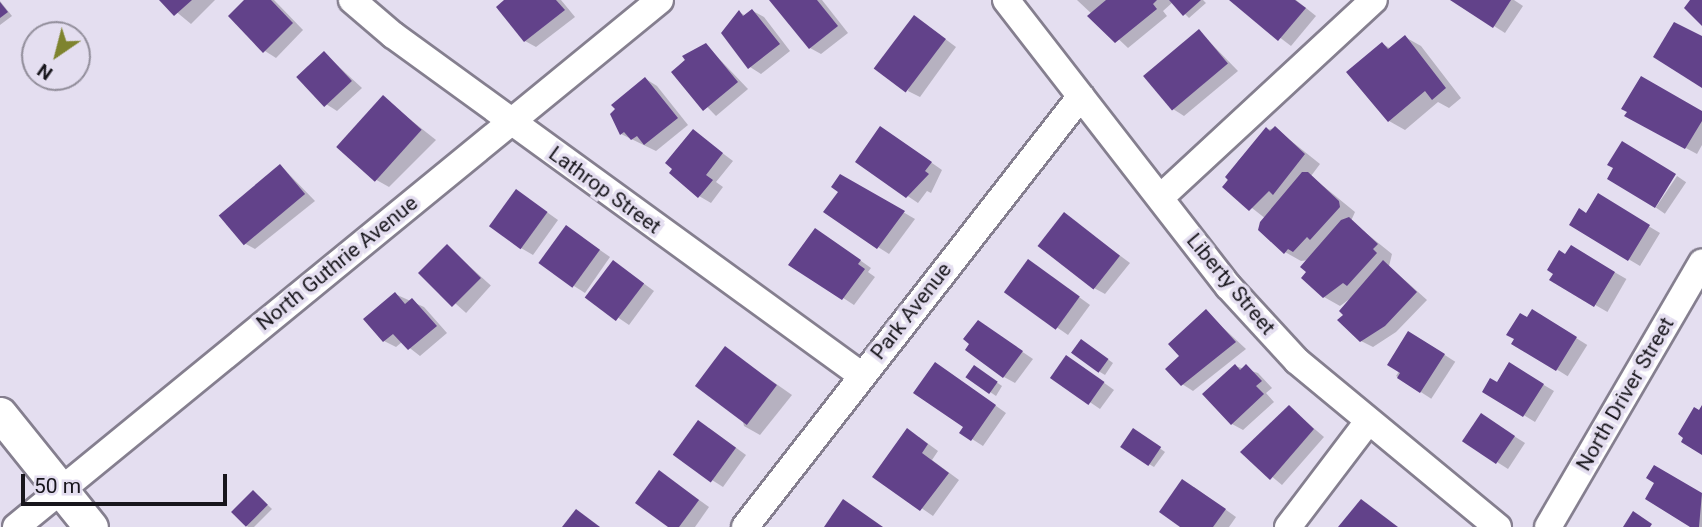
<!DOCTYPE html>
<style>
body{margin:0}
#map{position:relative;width:1702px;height:527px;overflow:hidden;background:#e4def0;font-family:Roboto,sans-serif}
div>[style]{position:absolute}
.shadow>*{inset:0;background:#0003;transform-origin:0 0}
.building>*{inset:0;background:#62428a;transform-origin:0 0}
.roads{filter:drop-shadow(2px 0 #857f8f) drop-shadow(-2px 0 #857f8f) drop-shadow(0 2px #857f8f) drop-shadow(0 -2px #857f8f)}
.minor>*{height:26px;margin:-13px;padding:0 13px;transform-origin:13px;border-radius:13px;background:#fff}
.major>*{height:33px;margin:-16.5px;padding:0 16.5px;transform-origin:16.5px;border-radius:16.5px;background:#fff}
span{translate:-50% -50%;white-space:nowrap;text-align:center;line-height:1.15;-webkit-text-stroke:7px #e4def0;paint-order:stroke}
.street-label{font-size:21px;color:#18161c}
.north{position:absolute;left:21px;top:21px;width:70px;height:70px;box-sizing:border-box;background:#e4def0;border:2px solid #928e9b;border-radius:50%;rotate:215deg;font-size:19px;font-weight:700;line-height:28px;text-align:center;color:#18161c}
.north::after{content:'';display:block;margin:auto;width:24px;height:32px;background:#7e832e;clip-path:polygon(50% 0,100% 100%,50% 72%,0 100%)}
.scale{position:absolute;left:21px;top:474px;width:206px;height:32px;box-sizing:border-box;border:4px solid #18161c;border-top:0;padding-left:9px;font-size:21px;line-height:24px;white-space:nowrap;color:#18161c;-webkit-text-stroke:5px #e4def0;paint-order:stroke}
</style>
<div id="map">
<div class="shadow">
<div style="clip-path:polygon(162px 0,215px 0,191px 24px)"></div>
<div style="clip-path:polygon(247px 0,274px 0,303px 30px,276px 58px,265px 51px)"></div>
<div style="clip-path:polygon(506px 0,561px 0,575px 17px,536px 47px,525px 41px)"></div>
<div style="clip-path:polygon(772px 0,822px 0,848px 33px,821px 54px,810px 48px)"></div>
<div style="clip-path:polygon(1077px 0,1203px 0,1206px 3px,1189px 18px,1173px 2px,1163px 11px,1167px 16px,1128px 48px)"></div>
<div style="clip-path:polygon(1231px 0,1296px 0,1316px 16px,1291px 46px)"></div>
<div style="clip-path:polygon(1453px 0,1514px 0,1523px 6px,1505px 33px)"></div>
<div style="clip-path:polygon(0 1px,12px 16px,0 25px)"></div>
<div style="clip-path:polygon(753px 11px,764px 17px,790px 51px,761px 74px,750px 67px,739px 12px,746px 16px)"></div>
<div style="clip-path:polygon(925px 24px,956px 47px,920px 97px,908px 91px)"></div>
<div style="clip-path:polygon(1199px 31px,1238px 71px,1184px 116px,1173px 109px)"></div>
<div style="clip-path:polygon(1405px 37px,1421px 46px,1461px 98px,1449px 108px,1438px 102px,1405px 130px,1389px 121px,1383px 44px,1391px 49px)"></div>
<div style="clip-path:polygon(706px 45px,748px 89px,716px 116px,673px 72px,692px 52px)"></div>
<div style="clip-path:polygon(324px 53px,362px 88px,337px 111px,326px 104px)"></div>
<div style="clip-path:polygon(646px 79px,657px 86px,688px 125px,656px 151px,621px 134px,612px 114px)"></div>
<div style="clip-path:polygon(383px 98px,436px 140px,389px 187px,373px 178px)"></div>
<div style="clip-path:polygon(1702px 113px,1702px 145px,1697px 154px,1626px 116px)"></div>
<div style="clip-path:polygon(1275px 128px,1320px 164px,1311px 176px,1355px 212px,1351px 221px,1392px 254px,1389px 266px,1427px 300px,1396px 332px,1373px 347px,1361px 341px,1345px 315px,1351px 298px,1340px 306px,1324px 297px,1308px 272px,1309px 260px,1301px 261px,1285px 252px,1266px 219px,1224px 186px,1238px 161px,1267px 130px)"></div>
<div style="clip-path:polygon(693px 131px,733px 161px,716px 182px,723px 187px,711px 203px,699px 196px)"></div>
<div style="clip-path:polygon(892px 135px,942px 170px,931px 193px,927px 191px,918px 203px,857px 162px)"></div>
<div style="clip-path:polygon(281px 166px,315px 201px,255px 249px,244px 243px)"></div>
<div style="clip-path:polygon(841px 176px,915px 219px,889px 254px,878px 247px)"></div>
<div style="left:1677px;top:176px;width:11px;height:38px;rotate:34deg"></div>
<div style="clip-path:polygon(1598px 196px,1660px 233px,1640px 266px,1571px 225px,1587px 215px)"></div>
<div style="clip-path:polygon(527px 198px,558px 220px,533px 255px,521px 248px)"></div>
<div style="clip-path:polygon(1064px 214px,1130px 263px,1105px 294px,1094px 288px)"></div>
<div style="clip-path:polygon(567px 227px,610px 257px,585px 293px,574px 286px)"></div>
<div style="clip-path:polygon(826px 236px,871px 268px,868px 272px,875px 277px,854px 305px,791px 264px)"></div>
<div style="left:447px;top:246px;width:59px;height:37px;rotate:42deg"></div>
<div style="left:1571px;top:247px;width:64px;height:38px;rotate:30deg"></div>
<div style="clip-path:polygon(1039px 268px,1090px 305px,1068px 335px,1006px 292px)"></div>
<div style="clip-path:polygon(624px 269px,654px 291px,629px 325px,588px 297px)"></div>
<div style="clip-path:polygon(395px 294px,424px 307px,447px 333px,420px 356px,402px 342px,396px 347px,384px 341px)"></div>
<div style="left:1533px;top:311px;width:64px;height:37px;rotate:32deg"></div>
<div style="clip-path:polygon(1206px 312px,1246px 349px,1193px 391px,1182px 384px,1181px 356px)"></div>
<div style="clip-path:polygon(989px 329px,1033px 359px,1015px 383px,1004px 377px)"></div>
<div style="left:1420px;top:339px;width:42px;height:44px;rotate:33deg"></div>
<div style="clip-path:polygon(1087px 344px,1113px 363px,1105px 375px,1100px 372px)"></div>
<div style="clip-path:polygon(726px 349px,792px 395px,760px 435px,744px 426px)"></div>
<div style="clip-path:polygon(1078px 364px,1114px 390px,1100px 409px,1053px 377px)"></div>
<div style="clip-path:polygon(1510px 365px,1554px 391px,1535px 422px,1484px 391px,1497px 384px)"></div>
<div style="clip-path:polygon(1235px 366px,1258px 373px,1272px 388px,1266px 393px,1274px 402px,1243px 430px,1232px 424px)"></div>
<div style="clip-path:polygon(979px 370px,1002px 386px,996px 396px,968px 377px)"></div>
<div style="clip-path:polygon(947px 371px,1006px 413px,983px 446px,961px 432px,965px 427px)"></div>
<div style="clip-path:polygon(1289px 407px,1324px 437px,1282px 485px,1242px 452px)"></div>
<div style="clip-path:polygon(1492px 422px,1525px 443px,1508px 469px,1497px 462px)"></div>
<div style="clip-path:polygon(709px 428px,746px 455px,723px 487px,712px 480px)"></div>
<div style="clip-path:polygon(1139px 433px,1165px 452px,1154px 467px,1149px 464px)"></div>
<div style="clip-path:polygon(919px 437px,938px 451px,932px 460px,959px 480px,933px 516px,875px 476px)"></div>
<div style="clip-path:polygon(1655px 467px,1702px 495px,1702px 527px,1694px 527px,1657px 482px)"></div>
<div style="clip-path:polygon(670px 479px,709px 507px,695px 527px,671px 527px)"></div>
<div style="clip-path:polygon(1194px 487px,1236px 517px,1229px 527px,1183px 527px)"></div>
<div style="clip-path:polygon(254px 492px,272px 509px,254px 527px,248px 527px,233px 512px)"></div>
</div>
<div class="building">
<div style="clip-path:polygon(159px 0,192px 0,174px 16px)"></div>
<div style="clip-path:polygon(244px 0,271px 0,293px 23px,263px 53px,228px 16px)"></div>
<div style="clip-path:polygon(504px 0,556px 0,565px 10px,524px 42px,496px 7px)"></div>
<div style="clip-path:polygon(769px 0,817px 0,838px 26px,809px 49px)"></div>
<div style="clip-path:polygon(1106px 0,1157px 0,1153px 4px,1157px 9px,1115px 43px,1087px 16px)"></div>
<div style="clip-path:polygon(1169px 0,1201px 0,1183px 16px)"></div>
<div style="clip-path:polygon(1229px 0,1295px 0,1306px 8px,1278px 41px)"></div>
<div style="clip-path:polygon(1450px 0,1511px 0,1493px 28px)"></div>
<div style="clip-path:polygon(1690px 0,1702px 0,1702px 26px,1684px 8px)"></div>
<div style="clip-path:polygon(0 2px,8px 12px,0 18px)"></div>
<div style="clip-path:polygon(752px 9px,780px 44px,748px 69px,721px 33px,739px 10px,743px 16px)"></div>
<div style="left:914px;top:15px;width:40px;height:67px;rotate:37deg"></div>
<div style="clip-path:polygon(1674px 22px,1702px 36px,1702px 88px,1653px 57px)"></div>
<div style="left:1199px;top:29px;width:45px;height:73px;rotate:50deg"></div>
<div style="clip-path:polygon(1405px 35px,1446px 88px,1432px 100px,1425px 91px,1388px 122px,1346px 72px,1382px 42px,1388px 49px)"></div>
<div style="clip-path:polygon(706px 43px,738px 82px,703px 111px,671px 72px,685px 60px,682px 56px)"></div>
<div style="left:324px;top:51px;width:41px;height:38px;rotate:47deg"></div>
<div style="clip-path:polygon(1641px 76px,1702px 111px,1702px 121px,1685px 149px,1624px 116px,1627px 112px,1621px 109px)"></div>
<div style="clip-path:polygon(645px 77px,678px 118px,644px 145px,637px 136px,631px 140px,624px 132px,620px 135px,610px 114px,615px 109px,611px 105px)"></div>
<div style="left:383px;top:95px;width:52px;height:70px;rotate:42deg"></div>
<div style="clip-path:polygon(880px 126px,932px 162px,925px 171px,929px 174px,906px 198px,855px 162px)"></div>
<div style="clip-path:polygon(1275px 126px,1305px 154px,1273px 195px,1269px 191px,1249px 211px,1222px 187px,1228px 180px,1225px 177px,1266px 127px,1270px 131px)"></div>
<div style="clip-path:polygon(693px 129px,723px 153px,706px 175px,713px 180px,698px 198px,669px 173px,672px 169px,665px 163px)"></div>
<div style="clip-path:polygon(1622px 141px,1676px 174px,1655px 208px,1607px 179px,1613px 168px,1607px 165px)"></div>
<div style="left:280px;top:164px;width:39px;height:80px;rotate:50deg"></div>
<div style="clip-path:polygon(1302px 172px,1308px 172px,1339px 201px,1340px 207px,1310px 240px,1307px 237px,1293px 252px,1288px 249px,1284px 254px,1258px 230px,1260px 222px)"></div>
<div style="clip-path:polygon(840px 174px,905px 211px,877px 249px,823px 212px,838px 192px,831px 187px)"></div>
<div style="left:516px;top:189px;width:39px;height:46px;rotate:36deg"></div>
<div style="clip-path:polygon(1598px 193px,1650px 225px,1628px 261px,1569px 225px,1579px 208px,1586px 213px)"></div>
<div style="left:1064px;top:212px;width:71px;height:43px;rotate:38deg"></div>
<div style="clip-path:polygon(1349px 217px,1378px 244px,1373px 249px,1377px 253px,1347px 286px,1343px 283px,1323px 298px,1301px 278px,1306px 272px,1300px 267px,1341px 220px)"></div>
<div style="left:566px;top:225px;width:42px;height:47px;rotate:36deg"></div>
<div style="clip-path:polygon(815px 228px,861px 260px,858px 264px,865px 269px,842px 300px,788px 265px)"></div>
<div style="left:447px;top:244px;width:48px;height:41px;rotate:45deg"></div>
<div style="clip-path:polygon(1571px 245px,1615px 272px,1594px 307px,1549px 280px,1553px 274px,1547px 270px,1559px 250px,1565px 254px)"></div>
<div style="left:1028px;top:259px;width:64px;height:41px;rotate:36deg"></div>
<div style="left:613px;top:260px;width:39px;height:47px;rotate:37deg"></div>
<div style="clip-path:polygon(1383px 260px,1417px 292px,1385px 326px,1360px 342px,1337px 320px,1343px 315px,1339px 311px)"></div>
<div style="clip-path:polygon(395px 292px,405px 304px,412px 298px,437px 326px,408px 350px,393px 334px,383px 342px,363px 319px)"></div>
<div style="clip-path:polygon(1206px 309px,1236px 342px,1181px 386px,1165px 369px,1179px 356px,1168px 344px)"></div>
<div style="clip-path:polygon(1532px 309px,1577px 337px,1556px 371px,1511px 344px,1514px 339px,1506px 335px,1520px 313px,1527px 317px)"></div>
<div style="clip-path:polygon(978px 320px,1023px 351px,1003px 378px,965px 350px,969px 344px,963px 339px)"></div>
<div style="clip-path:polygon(1408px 331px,1445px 354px,1420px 393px,1397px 378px,1400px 373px,1387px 365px)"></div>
<div style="left:1081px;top:339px;width:34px;height:17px;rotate:36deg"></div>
<div style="left:725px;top:346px;width:65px;height:50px;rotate:37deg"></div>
<div style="left:1066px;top:355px;width:47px;height:28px;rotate:35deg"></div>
<div style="clip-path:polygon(935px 362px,996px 405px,971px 441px,959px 433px,963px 427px,913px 393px)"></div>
<div style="clip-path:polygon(1509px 362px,1544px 384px,1523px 417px,1482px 392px,1490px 378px,1497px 382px)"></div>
<div style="clip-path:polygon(1235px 364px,1240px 370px,1246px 364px,1262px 381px,1256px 386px,1264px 394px,1231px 425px,1202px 394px)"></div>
<div style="left:974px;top:365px;width:29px;height:15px;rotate:35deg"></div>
<div style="clip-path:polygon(1289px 405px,1314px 429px,1270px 480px,1240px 452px)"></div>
<div style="clip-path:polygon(1702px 405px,1702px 455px,1681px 442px,1683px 438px,1678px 434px,1694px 407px,1699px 410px)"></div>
<div style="left:1481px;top:413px;width:41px;height:34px;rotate:34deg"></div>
<div style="left:698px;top:420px;width:47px;height:43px;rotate:36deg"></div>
<div style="clip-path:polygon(907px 428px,928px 444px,922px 453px,949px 473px,920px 511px,872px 477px)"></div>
<div style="left:1133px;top:428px;width:34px;height:23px;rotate:34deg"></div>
<div style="clip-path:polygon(1654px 465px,1702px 493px,1699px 527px,1690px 527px,1645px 499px,1654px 483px,1646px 478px)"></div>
<div style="clip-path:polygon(659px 470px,699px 500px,679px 527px,668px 527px,635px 503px)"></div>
<div style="clip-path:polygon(1182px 479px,1226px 509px,1213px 527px,1180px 527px,1159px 512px)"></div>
<div style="left:253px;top:490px;width:21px;height:31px;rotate:45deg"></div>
<div style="clip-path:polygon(843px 499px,883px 527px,824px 527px)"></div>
<div style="clip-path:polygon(1361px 499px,1398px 527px,1338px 527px)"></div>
<div style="clip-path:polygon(576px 509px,600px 527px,562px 527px)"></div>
<div style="clip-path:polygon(1633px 511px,1652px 524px,1650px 527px,1623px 527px)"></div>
</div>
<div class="roads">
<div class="minor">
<div style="left:352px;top:0;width:54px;rotate:40.5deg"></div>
<div style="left:393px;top:35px;width:578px;rotate:36deg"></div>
<div style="left:1006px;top:0;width:363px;rotate:52.2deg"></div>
<div style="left:1229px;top:287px;width:100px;rotate:47.4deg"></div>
<div style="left:1297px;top:361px;width:261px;rotate:39.6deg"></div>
<div style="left:1161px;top:197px;width:290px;rotate:-42.8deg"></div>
<div style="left:16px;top:527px;width:832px;rotate:-39.29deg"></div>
<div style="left:745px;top:527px;width:546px;rotate:-52.06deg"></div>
<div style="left:1288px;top:527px;width:131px;rotate:-52.8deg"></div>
<div style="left:1548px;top:527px;width:306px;rotate:-59.8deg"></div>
</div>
<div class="major">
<div style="left:0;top:414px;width:145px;rotate:51.2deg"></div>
</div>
</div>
<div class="street-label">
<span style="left:605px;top:190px;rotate:36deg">Lathrop Street</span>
<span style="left:337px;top:263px;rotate:-39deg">North Guthrie Avenue</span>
<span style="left:1231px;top:284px;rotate:50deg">Liberty Street</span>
<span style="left:911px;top:311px;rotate:-52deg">Park Avenue</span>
<span style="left:1625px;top:394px;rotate:-60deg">North Driver Street</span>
</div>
<div class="north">N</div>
<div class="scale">50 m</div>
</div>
